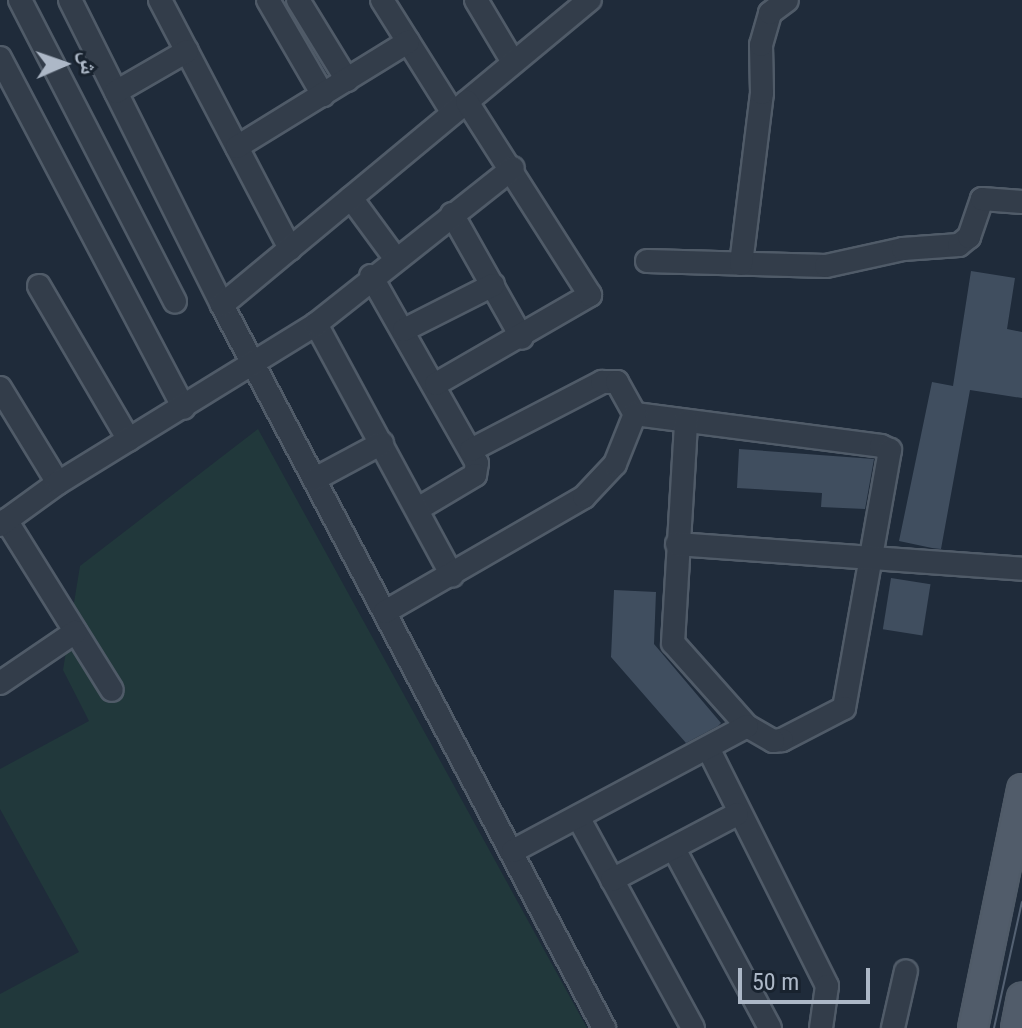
<!DOCTYPE html>
<meta charset="utf-8">
<style>
body{margin:0}
#map{position:relative;width:1022px;height:1028px;overflow:hidden;background:#1f2b3a;font-family:"Roboto Condensed","Noto Naskh Arabic",sans-serif}
div>[style]{position:absolute}
.green>*{inset:0;background:#21383b}
.building>*{inset:0;background:#404e5f;transform-origin:0 0}
.roads{filter:drop-shadow(2px 0 #505b68) drop-shadow(-2px 0 #505b68) drop-shadow(0 2px #505b68) drop-shadow(0 -2px #505b68)}
.minor>*{height:22px;margin:-11px;padding:0 11px;transform-origin:11px;border-radius:11px;background:#333d4a}
.major>*{height:28px;margin:-14px;padding:0 14px;transform-origin:14px;border-radius:14px;background:#515c6a}
.tram>*{height:2px;margin:-1px;padding:0 1px;transform-origin:1px;border-radius:1px;background:#546172}
span{translate:-50% -50%;white-space:nowrap;text-align:center;line-height:1.15;-webkit-text-stroke:6px #18222e;paint-order:stroke}
.north{position:absolute;left:24px;top:24px;width:80px;height:80px;-webkit-text-stroke:6px #18222e;paint-order:stroke;rotate:88deg;font-size:22px;font-weight:700;line-height:32px;text-align:center;color:#adb8c7}
.north::after{content:'';display:block;margin:auto;width:28px;height:36px;background:#adb8c7;clip-path:polygon(50% 0,100% 100%,50% 72%,0 100%)}
.scale{position:absolute;left:738px;top:968px;width:132px;height:36px;box-sizing:border-box;border:4px solid #adb8c7;border-top:0;padding-left:10px;font-size:24px;line-height:28px;white-space:nowrap;color:#adb8c7;-webkit-text-stroke:6px #18222e;paint-order:stroke}
</style>
<div id="map">
<div class="green">
<div style="clip-path:polygon(258px 429px,587px 1028px,0 1028px,0 994px,79px 952px,0 809px,0 769px,89px 721px,63px 670px,80px 566px)"></div>
</div>
<div class="building">
<div style="clip-path:polygon(971px 271px,1015px 278px,1007px 329px,1022px 332px,1022px 398px,970px 390px,941px 549px,932px 548px,899px 541px,932px 382px,953px 386px)"></div>
<div style="clip-path:polygon(739px 449px,874px 459px,865px 509px,821px 507px,822px 493px,737px 488px)"></div>
<div style="left:891px;top:578px;width:40px;height:52px;rotate:9deg"></div>
<div style="clip-path:polygon(614px 590px,656px 592px,654px 644px,721px 723px,718px 726px,686px 743px,611px 657px)"></div>
</div>
<div class="roads">
<div class="minor">
<div style="left:20px;top:0;width:339px;rotate:62.8deg"></div>
<div style="left:70px;top:0;width:341px;rotate:63.5deg"></div>
<div style="left:222px;top:305px;width:818px;rotate:62.15deg"></div>
<div style="left:160px;top:0;width:281px;rotate:62.4deg"></div>
<div style="left:268px;top:0;width:110px;rotate:59.9deg"></div>
<div style="left:298px;top:0;width:94px;rotate:58.5deg"></div>
<div style="left:382px;top:0;width:133px;rotate:57.9deg"></div>
<div style="left:476px;top:0;width:72px;rotate:59.2deg"></div>
<div style="left:0;top:58px;width:395px;rotate:62.3deg"></div>
<div style="left:116px;top:92px;width:82px;rotate:-30deg"></div>
<div style="left:237px;top:147px;width:201px;rotate:-31.6deg"></div>
<div style="left:351px;top:198px;width:74px;rotate:53.7deg"></div>
<div style="left:452px;top:214px;width:142px;rotate:60.6deg"></div>
<div style="left:647px;top:261px;width:179px;rotate:1.6deg"></div>
<div style="left:826px;top:266px;width:79px;rotate:-12.4deg"></div>
<div style="left:903px;top:249px;width:56px;rotate:-4.1deg"></div>
<div style="left:959px;top:245px;width:13px;rotate:-39deg"></div>
<div style="left:969px;top:237px;width:40px;rotate:-71.1deg"></div>
<div style="left:982px;top:199px;width:40px;rotate:4.3deg"></div>
<div style="left:741px;top:264px;width:172px;rotate:-83deg"></div>
<div style="left:762px;top:93px;width:48px;rotate:-91.2deg"></div>
<div style="left:761px;top:45px;width:33px;rotate:-74deg"></div>
<div style="left:770px;top:13px;width:21px;rotate:-37deg"></div>
<div style="left:371px;top:276px;width:215px;rotate:60.5deg"></div>
<div style="left:477px;top:463px;width:12px;rotate:99deg"></div>
<div style="left:475px;top:475px;width:66px;rotate:149.2deg"></div>
<div style="left:39px;top:286px;width:178px;rotate:59.7deg"></div>
<div style="left:222px;top:305px;width:478px;rotate:-39.7deg"></div>
<div style="left:316px;top:324px;width:286px;rotate:61.6deg"></div>
<div style="left:404px;top:330px;width:100px;rotate:-26.8deg"></div>
<div style="left:436px;top:384px;width:178px;rotate:-30deg"></div>
<div style="left:590px;top:295px;width:229px;rotate:-122.5deg"></div>
<div style="left:0;top:388px;width:111px;rotate:58.6deg"></div>
<div style="left:635px;top:414px;width:248px;rotate:7.4deg"></div>
<div style="left:881px;top:446px;width:10px;rotate:24deg"></div>
<div style="left:890px;top:450px;width:262px;rotate:100.1deg"></div>
<div style="left:844px;top:708px;width:70px;rotate:152.7deg"></div>
<div style="left:782px;top:740px;width:9px;rotate:174deg"></div>
<div style="left:773px;top:741px;width:30px;rotate:-150deg"></div>
<div style="left:747px;top:726px;width:111px;rotate:-131.7deg"></div>
<div style="left:673px;top:643px;width:222px;rotate:-86.6deg"></div>
<div style="left:471px;top:450px;width:148px;rotate:-27.4deg"></div>
<div style="left:602px;top:382px;width:15px"></div>
<div style="left:617px;top:382px;width:37px;rotate:61deg"></div>
<div style="left:315px;top:479px;width:76px;rotate:-28.2deg"></div>
<div style="left:6px;top:520px;width:200px;rotate:58.1deg"></div>
<div style="left:0;top:525px;width:72px;rotate:-35.9deg"></div>
<div style="left:58px;top:483px;width:303px;rotate:-31.6deg"></div>
<div style="left:316px;top:324px;width:251px;rotate:-38.4deg"></div>
<div style="left:677px;top:544px;width:346px;rotate:4.1deg"></div>
<div style="left:385px;top:612px;width:230px;rotate:-30deg"></div>
<div style="left:584px;top:497px;width:45px;rotate:-46.8deg"></div>
<div style="left:615px;top:464px;width:54px;rotate:-68.2deg"></div>
<div style="left:0;top:683px;width:91px;rotate:-34.2deg"></div>
<div style="left:708px;top:748px;width:266px;rotate:63.4deg"></div>
<div style="left:827px;top:986px;width:42px;rotate:98.1deg"></div>
<div style="left:578px;top:817px;width:240px;rotate:61.4deg"></div>
<div style="left:674px;top:849px;width:203px;rotate:61.8deg"></div>
<div style="left:513px;top:851px;width:265px;rotate:-28.1deg"></div>
<div style="left:612px;top:880px;width:141px;rotate:-27.8deg"></div>
<div style="left:893px;top:1028px;width:58px;rotate:-77.2deg"></div>
</div>
<div class="major">
<div style="left:973px;top:1028px;width:244px;rotate:-78.4deg"></div>
<div style="left:1016px;top:1028px;width:31px;rotate:-79deg"></div>
</div>
</div>
<div class="tram">
<div style="left:994px;top:1028px;width:129px;rotate:-77.5deg"></div>
</div>
<div class="north">ش</div>
<div class="scale">50 m</div>
</div>
